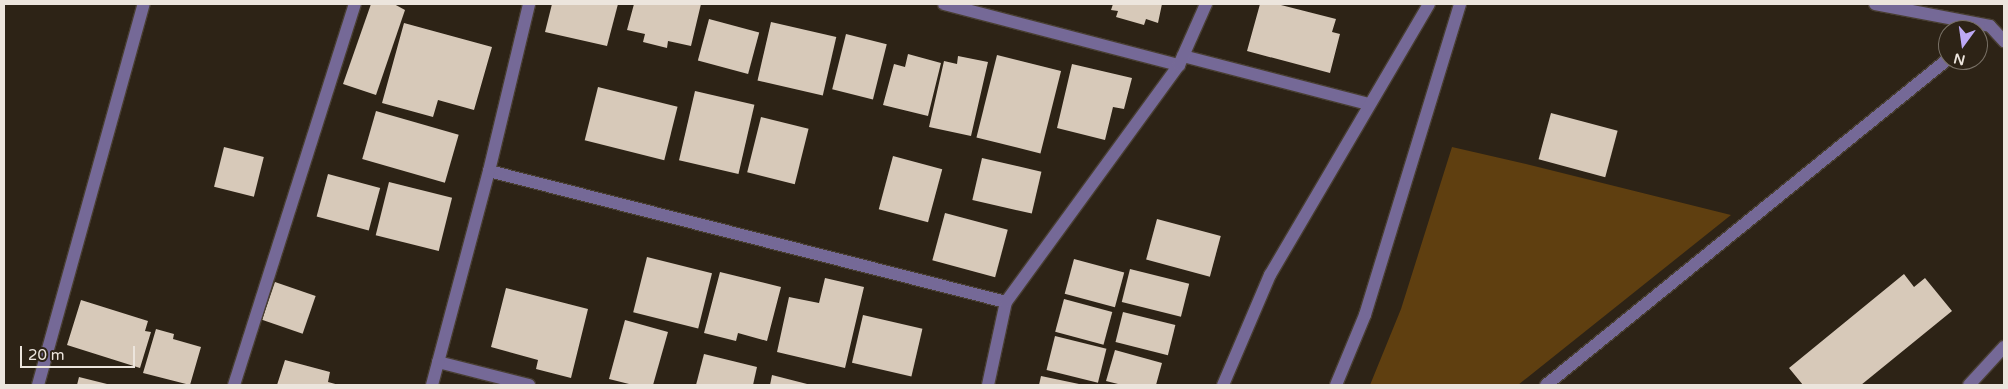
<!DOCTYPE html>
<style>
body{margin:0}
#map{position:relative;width:2008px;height:389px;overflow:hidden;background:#2d2316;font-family:"Varela Round",sans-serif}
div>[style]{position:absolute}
.green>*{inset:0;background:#5f3f10}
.building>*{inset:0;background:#d7c9b9;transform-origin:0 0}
.roads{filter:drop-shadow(1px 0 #483e32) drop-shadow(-1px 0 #483e32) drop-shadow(0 1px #483e32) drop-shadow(0 -1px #483e32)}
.minor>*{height:12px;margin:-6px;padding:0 6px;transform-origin:6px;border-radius:6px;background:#756997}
span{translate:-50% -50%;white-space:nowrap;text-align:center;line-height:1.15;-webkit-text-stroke:5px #2d2316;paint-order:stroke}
.frame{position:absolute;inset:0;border:5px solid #ece5dd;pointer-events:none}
.north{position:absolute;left:1938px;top:20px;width:50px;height:50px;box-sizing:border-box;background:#2d2316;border:1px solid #797166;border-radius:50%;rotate:194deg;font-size:14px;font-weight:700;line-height:20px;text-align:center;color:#ece5dd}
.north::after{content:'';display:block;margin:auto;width:18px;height:22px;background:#bda9f5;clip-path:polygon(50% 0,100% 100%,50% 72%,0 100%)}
.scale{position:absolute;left:20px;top:346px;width:115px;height:22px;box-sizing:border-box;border:2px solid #ece5dd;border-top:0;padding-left:6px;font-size:15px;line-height:18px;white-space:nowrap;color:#ece5dd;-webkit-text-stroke:4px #2d2316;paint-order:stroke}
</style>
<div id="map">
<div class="green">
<div style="clip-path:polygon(1452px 147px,1526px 164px,1731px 215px,1518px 385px,1370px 385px,1401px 309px)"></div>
</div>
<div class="building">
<div style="clip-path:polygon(371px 4px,394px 4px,405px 10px,376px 95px,343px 84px)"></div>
<div style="clip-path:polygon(552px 4px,618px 4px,607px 46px,545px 32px)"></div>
<div style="clip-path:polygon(634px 4px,701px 4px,691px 46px,668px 41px,667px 48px,643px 42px,645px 34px,627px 30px)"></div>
<div style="clip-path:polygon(1113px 4px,1162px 4px,1158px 23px,1146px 19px,1144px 25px,1116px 17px,1118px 11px,1111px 10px)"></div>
<div style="clip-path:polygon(1260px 4px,1277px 4px,1336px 19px,1332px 32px,1340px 34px,1330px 73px,1247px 51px)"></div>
<div style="left:709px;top:19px;width:52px;height:43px;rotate:15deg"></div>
<div style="left:771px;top:22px;width:67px;height:60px;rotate:13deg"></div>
<div style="clip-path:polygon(404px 23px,492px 47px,474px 110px,438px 100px,433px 117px,382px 103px)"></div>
<div style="left:846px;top:34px;width:42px;height:57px;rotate:14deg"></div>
<div style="clip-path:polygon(908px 54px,941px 63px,928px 116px,883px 105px,894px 64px,905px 67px)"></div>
<div style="left:997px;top:55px;width:66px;height:85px;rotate:14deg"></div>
<div style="clip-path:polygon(958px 56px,988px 62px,971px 136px,929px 127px,944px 61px,957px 64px)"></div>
<div style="clip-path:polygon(1072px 64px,1132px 78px,1124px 109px,1113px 107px,1105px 140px,1057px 128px)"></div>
<div style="left:598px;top:87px;width:82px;height:55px;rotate:14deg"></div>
<div style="left:695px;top:91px;width:61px;height:71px;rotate:13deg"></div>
<div style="left:376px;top:111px;width:86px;height:50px;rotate:16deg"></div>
<div style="left:1551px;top:113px;width:69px;height:48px;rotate:15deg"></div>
<div style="left:761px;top:117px;width:49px;height:57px;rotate:14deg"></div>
<div style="left:224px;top:147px;width:41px;height:41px;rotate:14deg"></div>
<div style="left:893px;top:156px;width:51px;height:55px;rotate:15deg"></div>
<div style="left:982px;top:158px;width:61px;height:43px;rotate:13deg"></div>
<div style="left:328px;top:174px;width:54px;height:44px;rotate:15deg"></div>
<div style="left:389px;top:182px;width:65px;height:55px;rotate:14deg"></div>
<div style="left:945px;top:213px;width:65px;height:49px;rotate:15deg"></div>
<div style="left:1157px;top:219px;width:66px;height:42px;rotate:15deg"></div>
<div style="left:647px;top:257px;width:67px;height:57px;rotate:14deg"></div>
<div style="left:1074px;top:259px;width:52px;height:36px;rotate:15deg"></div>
<div style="left:1130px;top:269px;width:61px;height:34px;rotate:14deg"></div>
<div style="clip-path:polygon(720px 272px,781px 287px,767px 341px,738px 333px,736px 341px,704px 333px)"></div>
<div style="clip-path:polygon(1904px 274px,1914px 287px,1925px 278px,1952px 311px,1861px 385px,1803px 385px,1789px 368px)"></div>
<div style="clip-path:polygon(825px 278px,864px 287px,845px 368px,777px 352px,789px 297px,819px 303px)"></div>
<div style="left:275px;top:282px;width:43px;height:40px;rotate:19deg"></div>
<div style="clip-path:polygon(506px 288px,588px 309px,571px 378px,536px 369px,538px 360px,491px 347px)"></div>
<div style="left:1064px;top:299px;width:50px;height:34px;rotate:15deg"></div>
<div style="clip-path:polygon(81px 300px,148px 321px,145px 331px,151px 332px,140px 368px,67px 345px)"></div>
<div style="left:1123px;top:312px;width:54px;height:31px;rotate:14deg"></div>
<div style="left:863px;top:315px;width:61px;height:49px;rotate:13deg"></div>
<div style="clip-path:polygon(625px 320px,668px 332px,653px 385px,633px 385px,609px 379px)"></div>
<div style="clip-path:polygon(156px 329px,174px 334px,173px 339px,201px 347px,190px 385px,143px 373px)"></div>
<div style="left:1055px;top:336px;width:53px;height:35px;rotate:14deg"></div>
<div style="clip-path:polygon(1115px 350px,1162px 363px,1156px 385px,1122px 385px,1106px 381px)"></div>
<div style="clip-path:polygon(704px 354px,757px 367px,753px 385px,696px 385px)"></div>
<div style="clip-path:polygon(285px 360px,330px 372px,328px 382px,339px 385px,277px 385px)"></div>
<div style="clip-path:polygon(772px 375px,811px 385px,770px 385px)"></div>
<div style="clip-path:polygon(1041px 376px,1079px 384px,1079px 385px,1039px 385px)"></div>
<div style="clip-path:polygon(79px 377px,111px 385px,77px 385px)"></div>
</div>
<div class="roads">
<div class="minor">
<div style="left:944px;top:4px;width:243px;rotate:14.6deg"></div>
<div style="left:1875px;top:4px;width:117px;rotate:10.8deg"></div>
<div style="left:1990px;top:26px;width:21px;rotate:47deg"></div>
<div style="left:1183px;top:56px;width:191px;rotate:14.5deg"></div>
<div style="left:489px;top:171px;width:533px;rotate:14.22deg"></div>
<div style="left:438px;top:362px;width:94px;rotate:14.2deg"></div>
<div style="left:38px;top:385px;width:395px;rotate:-74.5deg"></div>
<div style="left:234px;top:385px;width:400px;rotate:-72.4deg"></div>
<div style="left:432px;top:385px;width:221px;rotate:-75.1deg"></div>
<div style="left:489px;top:171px;width:172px;rotate:-76.5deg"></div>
<div style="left:988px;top:385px;width:85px;rotate:-77.8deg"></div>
<div style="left:1006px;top:302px;width:293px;rotate:-53.9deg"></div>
<div style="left:1179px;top:65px;width:67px;rotate:-66.1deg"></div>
<div style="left:1223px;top:385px;width:120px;rotate:-66.9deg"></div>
<div style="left:1270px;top:275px;width:314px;rotate:-59.6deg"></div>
<div style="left:1336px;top:385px;width:76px;rotate:-67.5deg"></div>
<div style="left:1365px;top:315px;width:325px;rotate:-73deg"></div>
<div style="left:1546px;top:385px;width:518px;rotate:-39.04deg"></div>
<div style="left:1969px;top:385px;width:52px;rotate:-47.4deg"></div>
</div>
</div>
<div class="frame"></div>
<div class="north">N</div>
<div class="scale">20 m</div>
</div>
